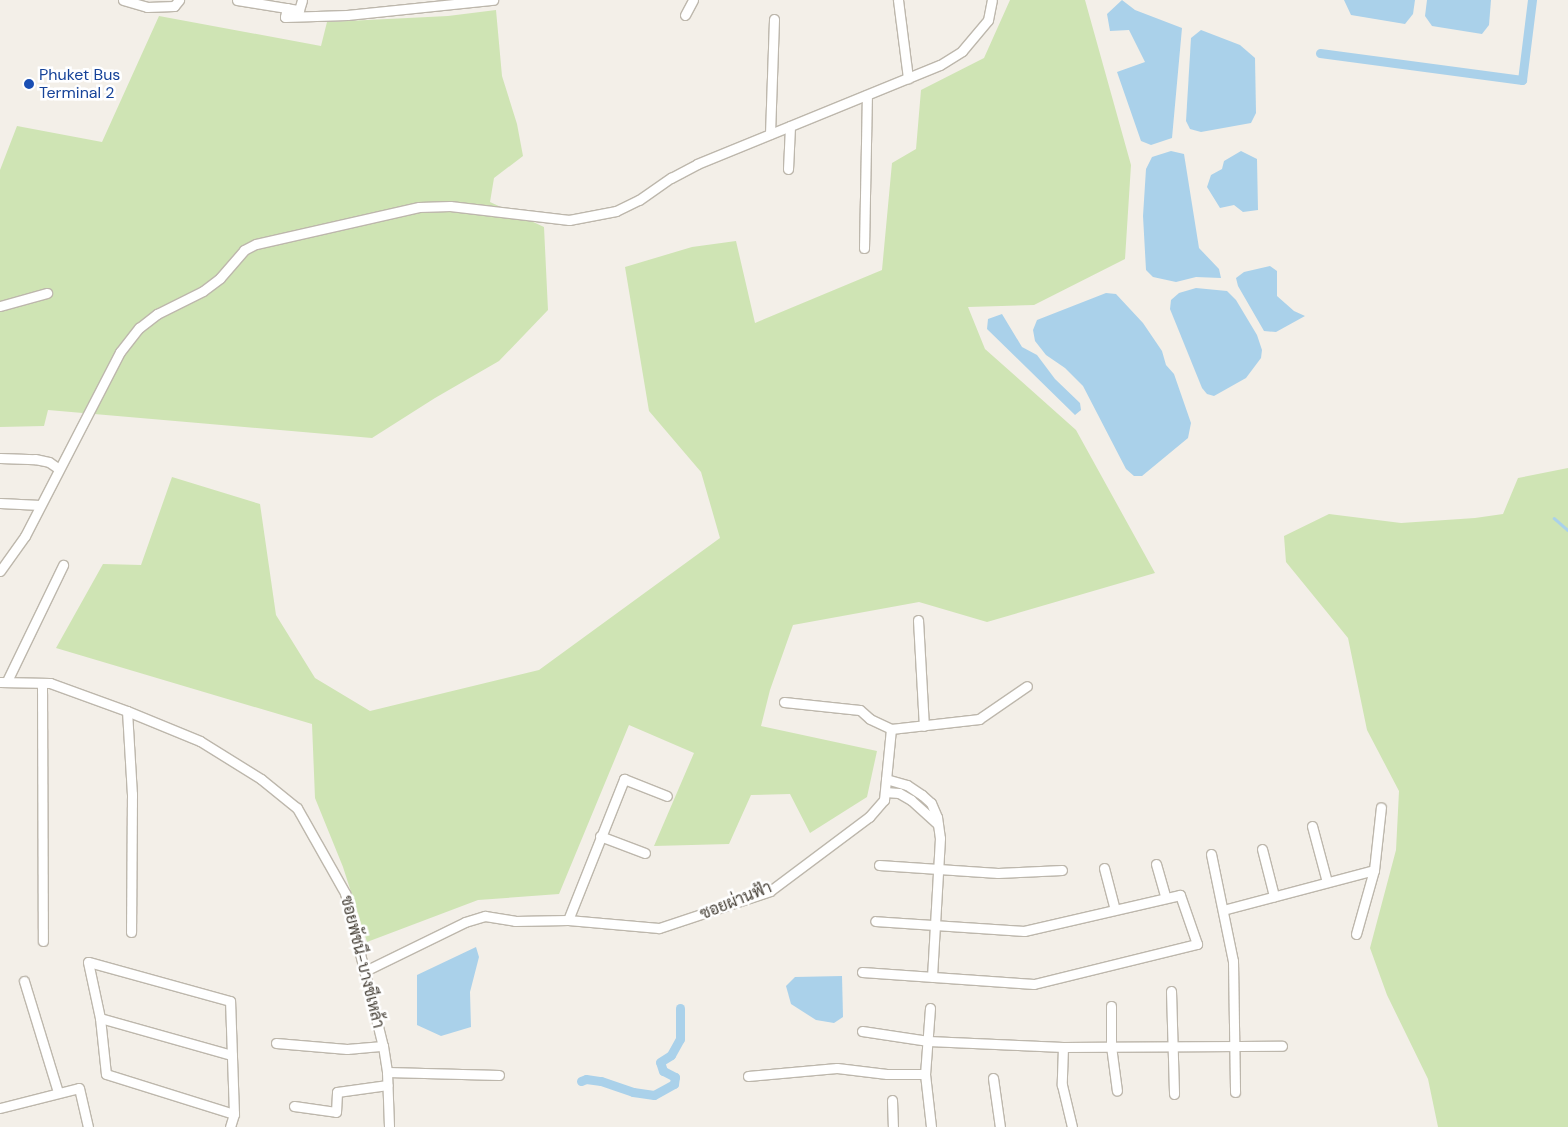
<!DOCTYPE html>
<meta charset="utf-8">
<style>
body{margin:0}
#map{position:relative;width:1568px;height:1127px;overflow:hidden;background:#f3efe8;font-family:"DM Sans",Sarabun,sans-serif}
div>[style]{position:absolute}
.green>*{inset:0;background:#cfe4b4}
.water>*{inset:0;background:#aad1ea}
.stream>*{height:2.5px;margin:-1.25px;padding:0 1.25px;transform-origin:1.25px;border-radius:1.25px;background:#aad1ea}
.canal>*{height:9px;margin:-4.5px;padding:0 4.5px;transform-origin:4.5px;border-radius:4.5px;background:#aad1ea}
.roads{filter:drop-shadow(1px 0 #bdb7ac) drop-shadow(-1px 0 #bdb7ac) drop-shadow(0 1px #bdb7ac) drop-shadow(0 -1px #bdb7ac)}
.minor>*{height:9px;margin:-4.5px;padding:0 4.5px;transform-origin:4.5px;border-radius:4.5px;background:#fff}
.dots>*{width:14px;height:14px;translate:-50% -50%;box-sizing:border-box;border:2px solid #fff;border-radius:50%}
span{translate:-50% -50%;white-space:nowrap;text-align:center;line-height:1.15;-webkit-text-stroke:5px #fff;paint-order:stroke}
.transit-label{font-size:16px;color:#164399}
.left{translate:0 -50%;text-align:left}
.street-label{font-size:16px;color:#464037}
</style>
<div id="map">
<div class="green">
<div style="clip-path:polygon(1010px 0,1085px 0,1131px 165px,1125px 259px,1034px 305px,968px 307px,985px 349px,1076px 430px,1155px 573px,987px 622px,919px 602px,793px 625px,770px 690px,761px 726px,877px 751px,867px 797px,810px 833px,790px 794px,751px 795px,729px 844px,654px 846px,694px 753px,629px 725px,559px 894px,478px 900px,367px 942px,343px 867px,315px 798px,312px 724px,56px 648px,103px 564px,141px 565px,172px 477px,260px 504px,276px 615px,315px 678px,370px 711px,539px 670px,720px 538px,701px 472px,649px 411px,625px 267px,692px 247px,736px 241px,755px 323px,882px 270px,892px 163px,916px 149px,921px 90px,984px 58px)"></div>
<div style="clip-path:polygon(496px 10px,502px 76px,517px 124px,523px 156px,494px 178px,490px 202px,544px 227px,548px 310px,499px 361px,435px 398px,372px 438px,48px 410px,44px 426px,0 427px,0 170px,17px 126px,102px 142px,159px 16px,321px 46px,327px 22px,448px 16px)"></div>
<div style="clip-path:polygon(1568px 468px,1568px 1127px,1438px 1127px,1428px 1079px,1387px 995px,1370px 948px,1396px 850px,1399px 791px,1367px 730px,1348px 638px,1286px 562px,1284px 536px,1329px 514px,1401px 523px,1475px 518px,1503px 514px,1518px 478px)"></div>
</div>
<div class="water">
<div style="clip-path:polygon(1122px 0,1135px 10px,1182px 28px,1172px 138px,1151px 145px,1141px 141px,1117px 72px,1145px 62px,1129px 30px,1110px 31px,1107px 14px)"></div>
<div style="clip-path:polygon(1344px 0,1415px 0,1413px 14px,1405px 24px,1351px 15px)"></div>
<div style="clip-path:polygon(1427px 0,1491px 0,1489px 25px,1482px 34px,1432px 26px,1425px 16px)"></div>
<div style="clip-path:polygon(1201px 30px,1240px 45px,1255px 58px,1256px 113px,1251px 123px,1201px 132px,1190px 129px,1186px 121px,1191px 38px)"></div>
<div style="clip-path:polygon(1171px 151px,1184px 154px,1199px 248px,1219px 269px,1221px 278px,1196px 277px,1176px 282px,1153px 277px,1146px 270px,1143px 216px,1146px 169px,1152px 157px)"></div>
<div style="clip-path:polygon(1241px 151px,1257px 159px,1258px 210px,1243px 212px,1234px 205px,1220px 208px,1207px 187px,1211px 175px,1222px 169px,1224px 161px)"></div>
<div style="clip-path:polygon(1270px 266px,1277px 271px,1277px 296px,1294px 311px,1305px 316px,1276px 332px,1264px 331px,1238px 286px,1236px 278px,1244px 272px)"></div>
<div style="clip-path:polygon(1196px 288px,1227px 291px,1236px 300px,1257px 335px,1262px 350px,1261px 358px,1246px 378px,1214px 396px,1207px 394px,1202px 388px,1170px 309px,1171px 300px,1179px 293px)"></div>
<div style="clip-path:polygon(1106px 293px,1116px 294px,1143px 323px,1162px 351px,1166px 365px,1174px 374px,1191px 423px,1188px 438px,1142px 476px,1134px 476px,1126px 469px,1083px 386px,1065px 368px,1046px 355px,1035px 341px,1033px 330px,1037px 320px)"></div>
<div style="clip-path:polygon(1002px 314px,1022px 347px,1037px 355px,1055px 379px,1080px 403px,1081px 410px,1075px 415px,987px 329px,988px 319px)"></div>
<div style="clip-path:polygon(476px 947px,479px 957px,470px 992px,471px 1027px,441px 1036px,417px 1025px,417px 975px)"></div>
<div style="clip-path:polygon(842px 976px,843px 1017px,834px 1023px,816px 1020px,791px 1004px,786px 986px,795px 977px)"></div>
</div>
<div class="stream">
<div style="left:1554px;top:518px;width:18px;rotate:41deg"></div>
</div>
<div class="canal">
<div style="left:1320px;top:53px;width:204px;rotate:7.6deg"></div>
<div style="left:1522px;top:80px;width:81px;rotate:-82.9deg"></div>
<div style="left:581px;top:1081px;width:5px;rotate:-22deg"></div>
<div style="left:586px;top:1079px;width:15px;rotate:8deg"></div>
<div style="left:601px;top:1081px;width:34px;rotate:19deg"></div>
<div style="left:633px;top:1092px;width:21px;rotate:8deg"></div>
<div style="left:654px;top:1095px;width:23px;rotate:-29deg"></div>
<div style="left:674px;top:1084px;width:7px;rotate:-82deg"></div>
<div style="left:675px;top:1077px;width:13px;rotate:-153deg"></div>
<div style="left:663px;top:1071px;width:9px;rotate:-108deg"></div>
<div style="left:660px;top:1062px;width:13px;rotate:-32deg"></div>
<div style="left:671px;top:1055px;width:18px;rotate:-61deg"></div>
<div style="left:680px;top:1039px;width:31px;rotate:-90deg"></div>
</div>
<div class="roads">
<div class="minor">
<div style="left:123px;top:0;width:25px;rotate:16deg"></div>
<div style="left:147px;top:7px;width:27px;rotate:-2deg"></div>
<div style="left:174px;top:6px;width:8px;rotate:-50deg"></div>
<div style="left:237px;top:0;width:63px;rotate:9.2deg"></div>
<div style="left:299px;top:10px;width:10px;rotate:-73deg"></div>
<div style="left:898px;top:0;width:79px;rotate:82.7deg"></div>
<div style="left:287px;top:8px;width:9px;rotate:103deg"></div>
<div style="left:285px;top:17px;width:62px;rotate:-1.8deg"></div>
<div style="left:347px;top:15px;width:147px;rotate:-5.9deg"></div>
<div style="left:685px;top:15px;width:17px;rotate:-62deg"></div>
<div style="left:770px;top:134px;width:115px;rotate:-88deg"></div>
<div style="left:788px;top:169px;width:43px;rotate:-87.3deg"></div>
<div style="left:864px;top:248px;width:153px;rotate:-88.9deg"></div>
<div style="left:0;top:306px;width:49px;rotate:-15.5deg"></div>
<div style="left:0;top:458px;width:35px;rotate:2deg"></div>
<div style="left:35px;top:459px;width:14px;rotate:12deg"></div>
<div style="left:49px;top:462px;width:12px;rotate:35deg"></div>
<div style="left:0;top:503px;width:40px;rotate:2.9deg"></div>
<div style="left:0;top:571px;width:43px;rotate:-54.5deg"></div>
<div style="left:25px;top:536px;width:207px;rotate:-62.7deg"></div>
<div style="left:120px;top:352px;width:31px;rotate:-52deg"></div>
<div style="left:139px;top:328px;width:23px;rotate:-38deg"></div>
<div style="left:157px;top:314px;width:51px;rotate:-26.6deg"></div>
<div style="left:203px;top:291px;width:21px;rotate:-37deg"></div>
<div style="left:220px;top:278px;width:37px;rotate:-49deg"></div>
<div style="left:244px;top:250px;width:13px;rotate:-27deg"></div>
<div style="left:256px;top:244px;width:167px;rotate:-12.8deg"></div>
<div style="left:419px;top:207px;width:31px;rotate:-2deg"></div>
<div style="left:450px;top:206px;width:120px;rotate:6.7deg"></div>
<div style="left:569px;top:220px;width:48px;rotate:-10.8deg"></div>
<div style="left:616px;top:211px;width:25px;rotate:-26deg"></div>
<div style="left:639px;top:200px;width:39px;rotate:-35deg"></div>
<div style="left:671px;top:178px;width:30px;rotate:-28deg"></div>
<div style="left:697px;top:164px;width:262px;rotate:-22.2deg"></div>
<div style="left:940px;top:65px;width:26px;rotate:-32deg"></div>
<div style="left:962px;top:51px;width:40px;rotate:-50deg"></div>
<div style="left:988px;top:20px;width:20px;rotate:-79deg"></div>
<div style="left:918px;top:620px;width:106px;rotate:86.8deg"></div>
<div style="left:7px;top:681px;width:129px;rotate:-64.2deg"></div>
<div style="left:0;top:682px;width:50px;rotate:1.1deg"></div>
<div style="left:50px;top:683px;width:82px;rotate:20deg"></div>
<div style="left:127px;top:711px;width:79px;rotate:22.3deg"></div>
<div style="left:200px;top:741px;width:72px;rotate:31.9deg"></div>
<div style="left:261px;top:779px;width:46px;rotate:38.9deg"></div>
<div style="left:297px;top:808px;width:98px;rotate:60.5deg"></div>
<div style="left:345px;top:893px;width:158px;rotate:76.1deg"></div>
<div style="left:383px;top:1046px;width:26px;rotate:81deg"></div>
<div style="left:387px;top:1072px;width:55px;rotate:87.9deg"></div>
<div style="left:42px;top:683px;width:258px;rotate:89.8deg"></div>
<div style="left:784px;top:702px;width:76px;rotate:6deg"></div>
<div style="left:860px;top:710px;width:13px;rotate:42deg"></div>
<div style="left:870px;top:719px;width:23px;rotate:25deg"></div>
<div style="left:127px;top:711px;width:83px;rotate:86.6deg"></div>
<div style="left:132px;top:794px;width:138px;rotate:90.4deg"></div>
<div style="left:891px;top:729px;width:89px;rotate:-6.5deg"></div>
<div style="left:979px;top:719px;width:58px;rotate:-34.5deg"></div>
<div style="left:886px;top:779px;width:22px;rotate:16deg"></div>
<div style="left:907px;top:785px;width:18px;rotate:34deg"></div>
<div style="left:922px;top:795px;width:12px;rotate:42deg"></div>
<div style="left:931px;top:803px;width:15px;rotate:67deg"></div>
<div style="left:937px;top:817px;width:21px;rotate:82deg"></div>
<div style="left:940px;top:838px;width:139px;rotate:93.3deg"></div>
<div style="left:885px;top:792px;width:14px;rotate:4deg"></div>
<div style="left:899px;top:793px;width:14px;rotate:30deg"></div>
<div style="left:911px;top:800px;width:36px;rotate:42deg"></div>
<div style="left:1312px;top:826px;width:58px;rotate:75deg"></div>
<div style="left:600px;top:836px;width:48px;rotate:20.7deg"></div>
<div style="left:1262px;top:849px;width:49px;rotate:75.7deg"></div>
<div style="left:1211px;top:854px;width:109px;rotate:78.4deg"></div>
<div style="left:1233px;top:961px;width:131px;rotate:89.1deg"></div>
<div style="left:1156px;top:864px;width:35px;rotate:74deg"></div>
<div style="left:879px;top:865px;width:119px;rotate:3.8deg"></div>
<div style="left:998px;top:873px;width:64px;rotate:-2.7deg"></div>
<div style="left:1104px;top:868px;width:43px;rotate:75.3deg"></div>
<div style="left:1223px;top:910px;width:156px;rotate:-14.8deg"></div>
<div style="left:568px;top:920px;width:152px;rotate:-68.3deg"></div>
<div style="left:624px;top:779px;width:46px;rotate:21.6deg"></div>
<div style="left:1356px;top:934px;width:66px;rotate:-74.3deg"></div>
<div style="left:1374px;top:870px;width:63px;rotate:-83.7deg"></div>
<div style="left:365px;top:971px;width:111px;rotate:-26.1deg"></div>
<div style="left:465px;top:922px;width:21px;rotate:-17deg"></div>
<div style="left:485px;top:916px;width:30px;rotate:9deg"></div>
<div style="left:515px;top:921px;width:53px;rotate:-1.1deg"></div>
<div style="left:568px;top:920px;width:91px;rotate:5deg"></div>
<div style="left:659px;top:928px;width:117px;rotate:-18.4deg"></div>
<div style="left:770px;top:891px;width:124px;rotate:-36.8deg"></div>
<div style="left:869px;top:817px;width:23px;rotate:-49deg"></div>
<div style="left:884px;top:800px;width:71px;rotate:-84.4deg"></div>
<div style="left:862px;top:972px;width:172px;rotate:4deg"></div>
<div style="left:1034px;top:984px;width:168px;rotate:-13.8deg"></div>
<div style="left:1197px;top:944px;width:52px;rotate:-109.1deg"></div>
<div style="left:1180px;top:895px;width:160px;rotate:167deg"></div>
<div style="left:1024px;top:931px;width:149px;rotate:-176.2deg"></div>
<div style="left:24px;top:981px;width:116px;rotate:73deg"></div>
<div style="left:1171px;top:991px;width:103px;rotate:88.3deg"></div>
<div style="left:1111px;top:1006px;width:40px;rotate:90deg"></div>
<div style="left:1111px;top:1046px;width:45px;rotate:82.4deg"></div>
<div style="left:930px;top:1008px;width:66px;rotate:94.3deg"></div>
<div style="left:925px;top:1074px;width:53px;rotate:83.5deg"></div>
<div style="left:100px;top:1018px;width:137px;rotate:15.7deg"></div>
<div style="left:862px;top:1031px;width:67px;rotate:8.6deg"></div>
<div style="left:928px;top:1041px;width:135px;rotate:2.5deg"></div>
<div style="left:1063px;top:1047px;width:219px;rotate:-0.3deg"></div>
<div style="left:276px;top:1043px;width:71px;rotate:4.8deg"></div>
<div style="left:347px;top:1049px;width:36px;rotate:-5deg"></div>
<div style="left:1063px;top:1047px;width:38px;rotate:92deg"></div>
<div style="left:1062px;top:1085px;width:43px;rotate:76.6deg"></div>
<div style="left:387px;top:1072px;width:112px;rotate:1.5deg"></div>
<div style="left:748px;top:1076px;width:89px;rotate:-5.1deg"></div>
<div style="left:837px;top:1068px;width:50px;rotate:6.8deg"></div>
<div style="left:887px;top:1074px;width:38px"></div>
<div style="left:993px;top:1078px;width:49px;rotate:81.9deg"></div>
<div style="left:892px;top:1100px;width:27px;rotate:88deg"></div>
<div style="left:294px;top:1106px;width:42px;rotate:8.1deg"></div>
<div style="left:336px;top:1112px;width:20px;rotate:-87deg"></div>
<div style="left:337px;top:1092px;width:51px;rotate:-7.8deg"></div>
<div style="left:0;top:1108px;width:81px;rotate:-14.2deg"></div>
<div style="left:79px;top:1088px;width:40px;rotate:77deg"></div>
<div style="left:230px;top:1127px;width:14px;rotate:-73deg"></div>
<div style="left:234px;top:1114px;width:113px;rotate:-92deg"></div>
<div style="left:230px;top:1001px;width:147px;rotate:-164.6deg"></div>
<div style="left:88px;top:962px;width:57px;rotate:77.9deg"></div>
<div style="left:100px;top:1018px;width:56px;rotate:83.9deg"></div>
<div style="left:106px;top:1074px;width:134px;rotate:17.4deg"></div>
</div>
</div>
<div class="dots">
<div style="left:29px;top:84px;background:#1a4fb4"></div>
</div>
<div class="transit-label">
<span class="left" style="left:39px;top:84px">Phuket Bus<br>Terminal 2</span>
</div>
<div class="street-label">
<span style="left:736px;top:901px;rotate:-22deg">ซอยผ่านฟ้า</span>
<span style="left:362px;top:962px;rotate:76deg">ซอยพัชนี-บางชีเหล้า</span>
</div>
</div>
